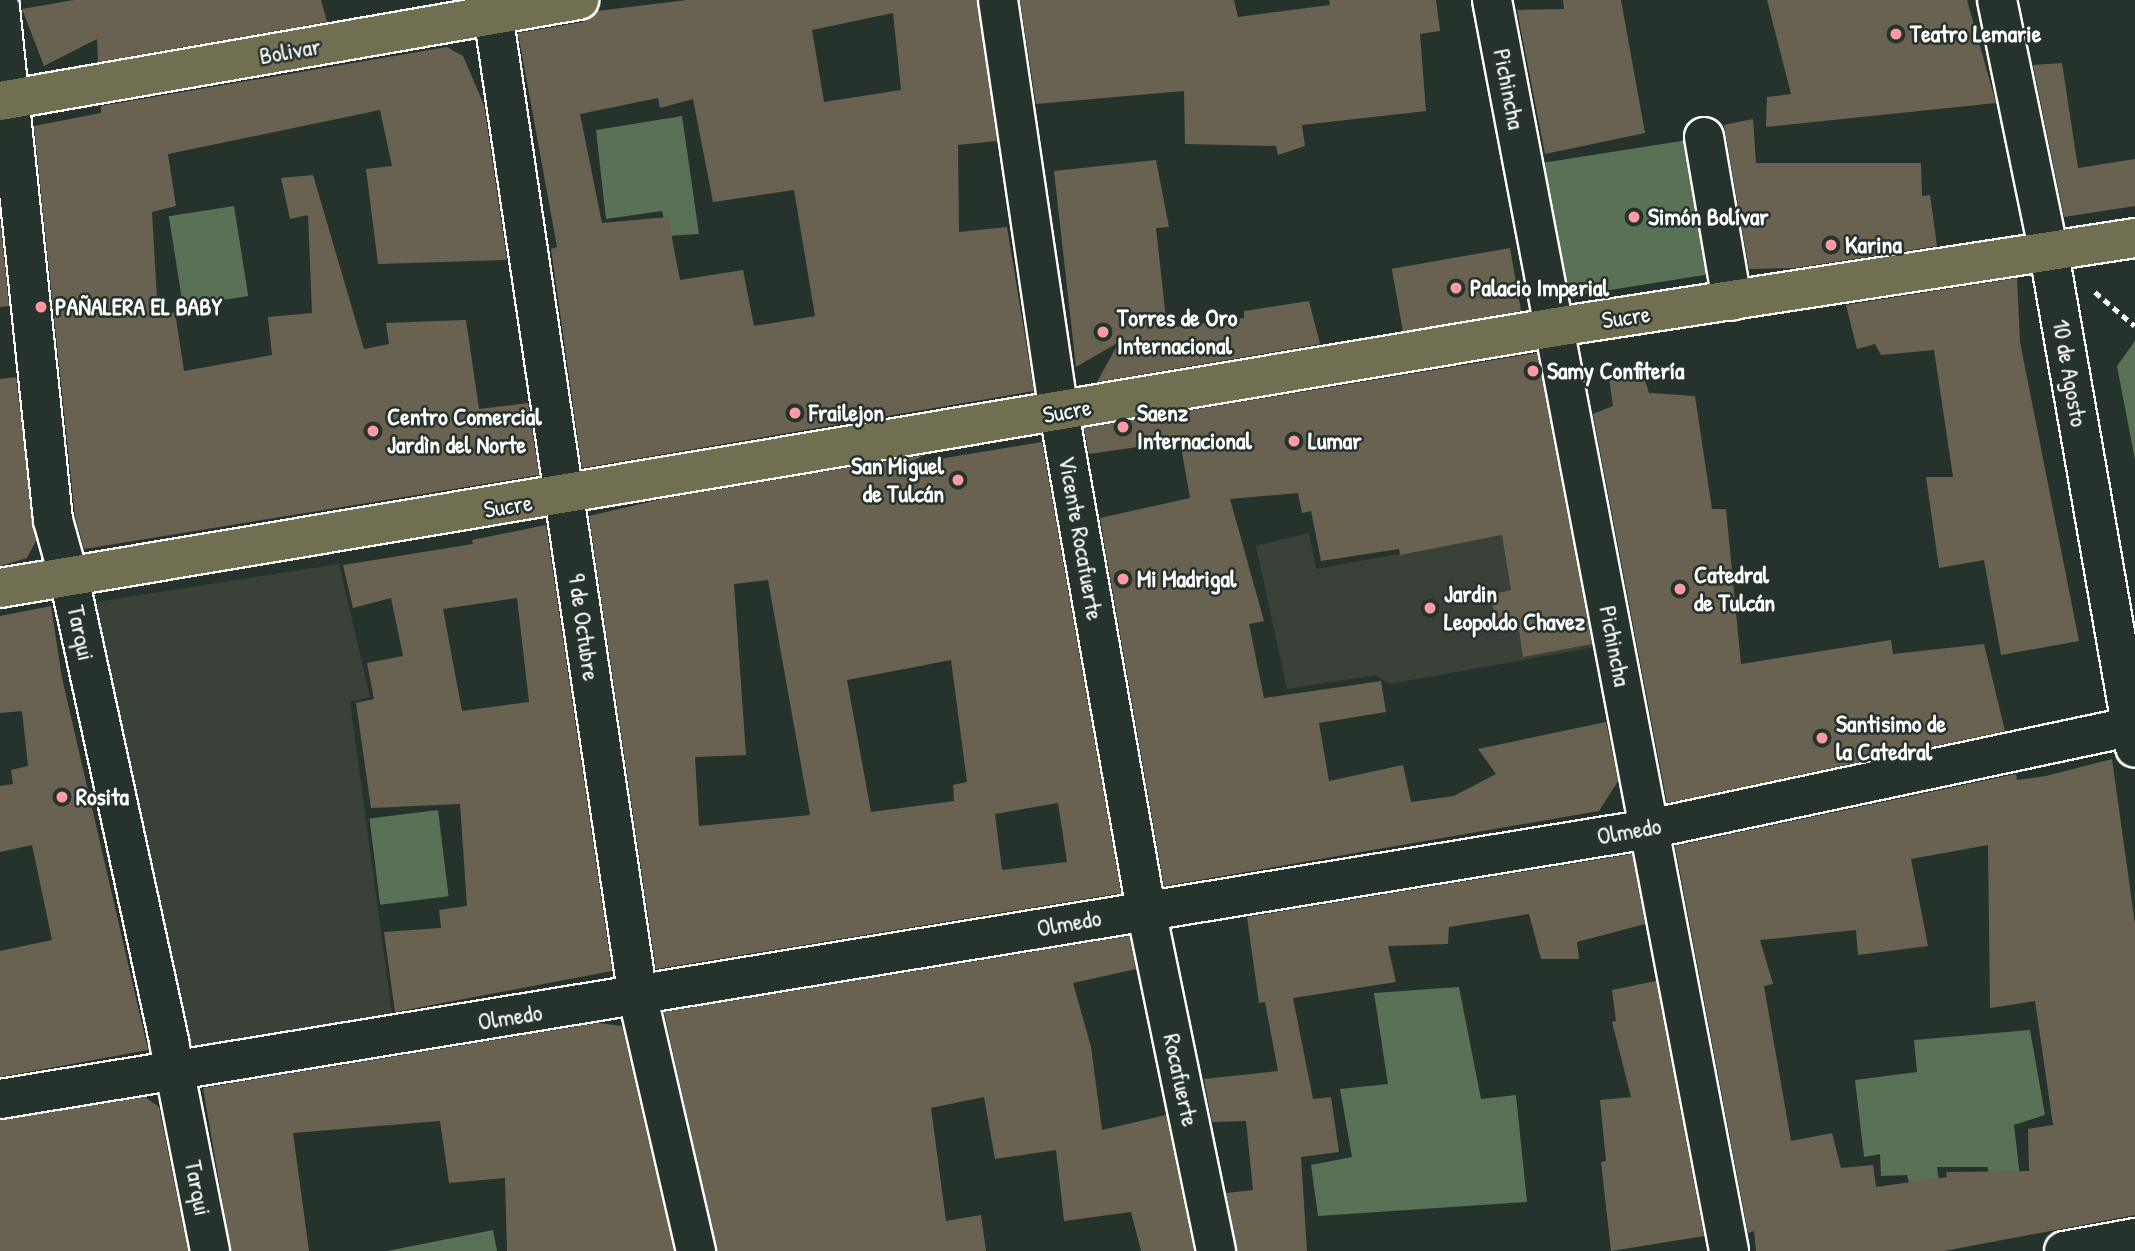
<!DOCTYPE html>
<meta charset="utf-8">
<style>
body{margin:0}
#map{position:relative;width:2135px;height:1251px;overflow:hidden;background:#26332d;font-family:"Patrick Hand",sans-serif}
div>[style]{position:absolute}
.built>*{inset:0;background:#3a4138}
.green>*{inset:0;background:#597155;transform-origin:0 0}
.building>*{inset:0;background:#696251;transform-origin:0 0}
.path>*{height:4.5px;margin-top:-2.25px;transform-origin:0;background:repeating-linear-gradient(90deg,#fff 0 7px,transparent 0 12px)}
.roads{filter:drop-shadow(2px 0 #fff) drop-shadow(-2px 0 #fff) drop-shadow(0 2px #fff) drop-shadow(0 -2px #fff)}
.minor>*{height:38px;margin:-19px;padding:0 19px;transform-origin:19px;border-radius:19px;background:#26332d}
.major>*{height:38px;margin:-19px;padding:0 19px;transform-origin:19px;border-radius:19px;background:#716f52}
.dots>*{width:19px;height:19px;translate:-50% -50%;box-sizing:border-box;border:4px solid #26332d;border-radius:50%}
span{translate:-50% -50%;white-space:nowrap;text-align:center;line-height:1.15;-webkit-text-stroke:5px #26332d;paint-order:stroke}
.poi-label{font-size:24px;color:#fff;font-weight:700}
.left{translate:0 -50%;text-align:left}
.right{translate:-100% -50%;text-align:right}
.street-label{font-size:24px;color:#fff}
</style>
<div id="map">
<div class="built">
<div style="clip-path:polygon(1576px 522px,1596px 647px,1389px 684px,1376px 675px,1287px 689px,1256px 546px,1309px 533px,1316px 569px)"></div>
<div style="clip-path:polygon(339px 564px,370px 697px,350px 702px,393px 1021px,187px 1048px,96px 602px)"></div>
</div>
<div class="green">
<div style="clip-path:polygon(682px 116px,699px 234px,668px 236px,662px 211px,606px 219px,596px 130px)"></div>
<div style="left:1694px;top:139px;width:136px;height:151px;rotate:81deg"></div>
<div style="left:234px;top:206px;width:91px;height:66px;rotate:81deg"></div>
<div style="clip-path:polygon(2135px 341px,2135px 460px,2117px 366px)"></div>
<div style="left:438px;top:810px;width:87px;height:69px;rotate:83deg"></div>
<div style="clip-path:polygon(1459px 987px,1481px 1099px,1516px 1095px,1527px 1202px,1318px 1216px,1311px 1165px,1352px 1157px,1340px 1089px,1388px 1084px,1374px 993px)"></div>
<div style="clip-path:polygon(2030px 1030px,2045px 1115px,2014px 1125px,2021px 1185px,1995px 1186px,1987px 1167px,1937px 1167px,1940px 1189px,1912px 1196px,1907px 1175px,1881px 1176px,1880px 1154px,1864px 1157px,1855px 1080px,1917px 1072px,1914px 1040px)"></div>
<div style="clip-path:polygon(493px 1230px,497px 1251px,387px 1251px)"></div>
</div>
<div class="building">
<div style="clip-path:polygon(74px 0,321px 0,327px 22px,98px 62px,97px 39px,44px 66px,22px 9px)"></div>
<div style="clip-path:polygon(evenodd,687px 0,977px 0,997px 141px,958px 145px,959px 232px,1007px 227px,1034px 391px,582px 468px,551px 249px,557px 247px,518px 33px,583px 22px,597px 11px,687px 0,893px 13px,901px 90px,824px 102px,812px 30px,893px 13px,687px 0,658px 98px,660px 108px,693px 99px,713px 202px,794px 190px,815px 316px,754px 326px,743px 270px,680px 280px,668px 217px,602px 223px,580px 114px,658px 98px)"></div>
<div style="clip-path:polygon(1020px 0,1234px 0,1238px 17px,1330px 5px,1329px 0,1436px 0,1440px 31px,1420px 34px,1426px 111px,1302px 125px,1305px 146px,1278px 155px,1276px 146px,1185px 144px,1184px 91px,1036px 104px)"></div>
<div style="clip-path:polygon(1563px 0,1621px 0,1645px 133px,1545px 154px,1517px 10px,1564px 9px)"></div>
<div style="clip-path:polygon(1767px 0,1967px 0,1996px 103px,1766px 127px,1767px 97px,1791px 94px)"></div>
<div style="clip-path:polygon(447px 47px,463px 56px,484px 105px,507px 260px,378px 264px,366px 169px,392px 166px,380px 110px,168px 154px,176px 206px,152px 212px,158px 316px,175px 312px,184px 371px,272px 355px,268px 317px,312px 313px,308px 215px,290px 219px,281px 178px,313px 175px,364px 349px,389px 344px,386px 323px,466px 320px,479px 409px,528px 403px,539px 475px,84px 549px,75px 516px,34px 126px,101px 113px,101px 106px)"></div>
<div style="clip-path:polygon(2062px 63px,2078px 168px,2135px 159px,2135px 206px,2064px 217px,2033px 65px)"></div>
<div style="clip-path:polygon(1753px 119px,1756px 163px,1921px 163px,1922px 196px,1930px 195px,1937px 246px,1795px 268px,1749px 269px,1724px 125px)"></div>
<div style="clip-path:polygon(1156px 160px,1169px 227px,1156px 228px,1167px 328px,1244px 318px,1244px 311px,1309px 301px,1320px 344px,1097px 382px,1119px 342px,1076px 367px,1054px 171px)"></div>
<div style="clip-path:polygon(0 220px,9px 306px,0 307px)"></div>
<div style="left:1510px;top:248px;width:64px;height:120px;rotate:80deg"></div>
<div style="clip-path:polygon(2017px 278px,2020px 342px,2079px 641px,2001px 655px,1984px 560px,1939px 568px,1926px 477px,1953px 477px,1934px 350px,1881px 355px,1875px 344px,1857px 349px,1846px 305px)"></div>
<div style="clip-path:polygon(1537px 353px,1592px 644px,1523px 657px,1517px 618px,1497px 623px,1490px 595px,1511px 590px,1502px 535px,1400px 555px,1399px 549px,1321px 561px,1311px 511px,1302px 513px,1298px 493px,1230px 499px,1264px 621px,1249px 624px,1264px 698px,1381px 681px,1386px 712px,1319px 723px,1329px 781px,1403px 765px,1411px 802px,1454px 796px,1496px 774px,1478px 749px,1606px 722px,1618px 781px,1599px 811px,1164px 886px,1100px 518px,1190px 498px,1180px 441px,1089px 454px,1084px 428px)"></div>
<div style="clip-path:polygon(1642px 371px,1649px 393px,1695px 396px,1712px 509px,1726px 509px,1741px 664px,1891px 640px,1893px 654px,1984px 644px,2005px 731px,1667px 803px,1593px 414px,1613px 406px,1609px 378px)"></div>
<div style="clip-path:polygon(16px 377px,36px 541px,27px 558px,0 566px,0 379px)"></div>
<div style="clip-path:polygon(evenodd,1042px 442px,1121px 893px,656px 969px,589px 516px,666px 498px,924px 455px,908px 464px,1042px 442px,768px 580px,810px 815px,699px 826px,695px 757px,746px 755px,734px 584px,768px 580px,1042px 442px,951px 660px,967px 782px,953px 785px,954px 801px,871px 812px,847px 680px,951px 660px,1042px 442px,1058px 803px,1067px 862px,1002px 870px,995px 814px,1058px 803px)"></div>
<div style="clip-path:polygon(evenodd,546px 525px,612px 971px,395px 1012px,384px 932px,441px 928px,439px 910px,467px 906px,460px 804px,371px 808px,356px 703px,374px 699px,367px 663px,403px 656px,391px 598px,353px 608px,343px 565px,473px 544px,472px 540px,546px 525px,517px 598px,529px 702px,462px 711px,443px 609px,517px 598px)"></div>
<div style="clip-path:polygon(51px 606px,62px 678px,148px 1050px,0 1077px,0 951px,52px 940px,32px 845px,0 852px,0 786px,13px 784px,11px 770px,28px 766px,22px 711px,0 713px,0 616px)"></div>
<div style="clip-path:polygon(evenodd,2112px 759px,2135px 924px,2135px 1215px,1944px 1251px,1756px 1251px,1754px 1231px,1748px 1233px,1675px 846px,2016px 774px,2017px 780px,2046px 776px,2112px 759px,1988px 845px,1990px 1008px,2035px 1001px,2053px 1125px,2028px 1129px,2029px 1171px,1946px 1172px,1947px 1177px,1876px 1187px,1873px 1165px,1841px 1168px,1832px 1133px,1791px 1141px,1764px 986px,1773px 984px,1760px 940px,1856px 930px,1858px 955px,1928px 946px,1911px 859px,1988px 845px)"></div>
<div style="clip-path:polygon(1632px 854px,1645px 924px,1577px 942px,1579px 959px,1541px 959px,1529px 914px,1449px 927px,1448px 944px,1388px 946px,1396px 982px,1293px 998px,1313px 1099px,1331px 1097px,1339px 1152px,1301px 1157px,1307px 1251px,1237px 1251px,1226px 1193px,1253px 1190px,1246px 1121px,1212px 1122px,1204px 1079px,1278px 1071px,1265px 1002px,1259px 1003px,1247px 917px)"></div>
<div style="clip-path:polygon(1129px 936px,1136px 969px,1073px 983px,1091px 1047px,1102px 1130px,1166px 1115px,1194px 1251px,1141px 1251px,1131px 1212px,1064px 1221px,1056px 1150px,995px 1159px,984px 1097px,931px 1108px,946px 1221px,981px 1215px,986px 1251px,717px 1251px,664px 1012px)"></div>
<div style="clip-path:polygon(1656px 981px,1704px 1236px,1611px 1251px,1601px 1162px,1606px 1161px,1600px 1100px,1631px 1097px,1612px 1022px,1616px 1021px,1612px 990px)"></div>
<div style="clip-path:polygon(598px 1023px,622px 1026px,674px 1251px,507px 1251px,505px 1178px,449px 1183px,440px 1121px,293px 1133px,309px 1251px,231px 1251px,203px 1088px)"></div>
<div style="clip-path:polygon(145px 1097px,159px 1107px,188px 1251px,0 1251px,0 1120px)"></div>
</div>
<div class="path">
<div style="left:2095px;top:292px;width:52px;rotate:40.4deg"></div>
</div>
<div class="roads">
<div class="minor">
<div style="left:491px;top:0;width:1009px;rotate:81.62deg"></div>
<div style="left:638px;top:998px;width:260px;rotate:77.1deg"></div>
<div style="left:998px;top:0;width:416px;rotate:81.6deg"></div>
<div style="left:1059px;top:412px;width:506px;rotate:80.09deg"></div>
<div style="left:1146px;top:910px;width:348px;rotate:78.4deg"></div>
<div style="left:1492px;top:0;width:1273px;rotate:79.27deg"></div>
<div style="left:1997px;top:0;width:258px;rotate:78.4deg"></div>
<div style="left:2049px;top:253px;width:502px;rotate:80.14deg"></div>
<div style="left:0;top:8px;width:515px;rotate:84.09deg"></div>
<div style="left:53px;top:520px;width:60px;rotate:74.6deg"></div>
<div style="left:69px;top:578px;width:475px;rotate:77.8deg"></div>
<div style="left:169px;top:1042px;width:213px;rotate:78.9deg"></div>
<div style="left:1704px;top:137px;width:166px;rotate:80.3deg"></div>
<div style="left:0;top:1099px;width:1671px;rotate:-9.3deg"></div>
<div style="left:1649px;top:829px;width:497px;rotate:-12deg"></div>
<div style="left:2064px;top:1251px;width:72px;rotate:-10.4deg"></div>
</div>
<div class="major">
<div style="left:0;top:101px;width:588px;rotate:-9.9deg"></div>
<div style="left:0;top:588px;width:1578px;rotate:-9.52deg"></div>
<div style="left:1556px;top:327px;width:586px;rotate:-8.74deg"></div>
</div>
</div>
<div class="dots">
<div style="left:1896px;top:34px;background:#ff9aa2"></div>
<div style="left:1634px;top:217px;background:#ff9aa2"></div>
<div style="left:1831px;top:245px;background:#ff9aa2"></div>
<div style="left:1456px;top:288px;background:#ff9aa2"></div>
<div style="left:41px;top:307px;background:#ff9aa2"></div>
<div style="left:1103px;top:332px;background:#ff9aa2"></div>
<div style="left:1533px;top:371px;background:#ff9aa2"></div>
<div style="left:795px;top:413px;background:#ff9aa2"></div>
<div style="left:1123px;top:427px;background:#ff9aa2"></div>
<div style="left:373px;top:431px;background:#ff9aa2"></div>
<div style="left:1294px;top:441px;background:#ff9aa2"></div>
<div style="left:958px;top:480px;background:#ff9aa2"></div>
<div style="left:1123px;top:579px;background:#ff9aa2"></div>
<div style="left:1680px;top:589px;background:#ff9aa2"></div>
<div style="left:1430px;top:608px;background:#ff9aa2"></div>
<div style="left:1822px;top:738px;background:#ff9aa2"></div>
<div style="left:62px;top:797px;background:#ff9aa2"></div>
</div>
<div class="poi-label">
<span class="left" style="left:1910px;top:34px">Teatro Lemarie</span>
<span class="left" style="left:1648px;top:217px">Simón Bolívar</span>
<span class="left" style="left:1845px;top:245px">Karina</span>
<span class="left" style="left:1470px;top:288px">Palacio Imperial</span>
<span class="left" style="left:55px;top:307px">PAÑALERA EL BABY</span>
<span class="left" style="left:1117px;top:332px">Torres de Oro<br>Internacional</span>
<span class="left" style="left:1547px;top:371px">Samy Confitería</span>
<span class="left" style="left:809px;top:413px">Frailejon</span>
<span class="left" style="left:1137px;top:427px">Saenz<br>Internacional</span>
<span class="left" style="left:387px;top:431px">Centro Comercial<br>Jardìn del Norte</span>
<span class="left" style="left:1308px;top:441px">Lumar</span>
<span class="right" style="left:944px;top:480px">San Miguel<br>de Tulcán</span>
<span class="left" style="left:1694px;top:589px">Catedral<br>de Tulcán</span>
<span class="left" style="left:1137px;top:579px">Mi Madrigal</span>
<span class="left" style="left:1444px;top:608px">Jardin<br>Leopoldo Chavez</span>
<span class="left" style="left:1836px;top:738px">Santisimo de<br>la Catedral</span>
<span class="left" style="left:76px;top:797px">Rosita</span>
</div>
<div class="street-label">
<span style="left:290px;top:51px;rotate:-10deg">Bolivar</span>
<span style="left:1509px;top:89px;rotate:79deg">Pichincha</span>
<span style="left:1626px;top:317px;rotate:-8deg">Sucre</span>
<span style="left:2070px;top:373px;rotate:80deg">10 de Agosto</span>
<span style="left:1067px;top:411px;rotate:-10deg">Sucre</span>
<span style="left:508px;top:506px;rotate:-9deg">Sucre</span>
<span style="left:1081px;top:538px;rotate:80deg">Vicente Rocafuerte</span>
<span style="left:584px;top:627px;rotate:82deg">9 de Octubre</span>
<span style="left:81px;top:633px;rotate:78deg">Tarqui</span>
<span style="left:1615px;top:646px;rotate:79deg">Pichincha</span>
<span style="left:1629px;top:831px;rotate:-10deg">Olmedo</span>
<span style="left:1069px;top:923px;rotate:-10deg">Olmedo</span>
<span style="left:510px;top:1017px;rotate:-9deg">Olmedo</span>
<span style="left:1181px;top:1080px;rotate:78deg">Rocafuerte</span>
<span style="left:198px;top:1188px;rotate:79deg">Tarqui</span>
</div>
</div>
